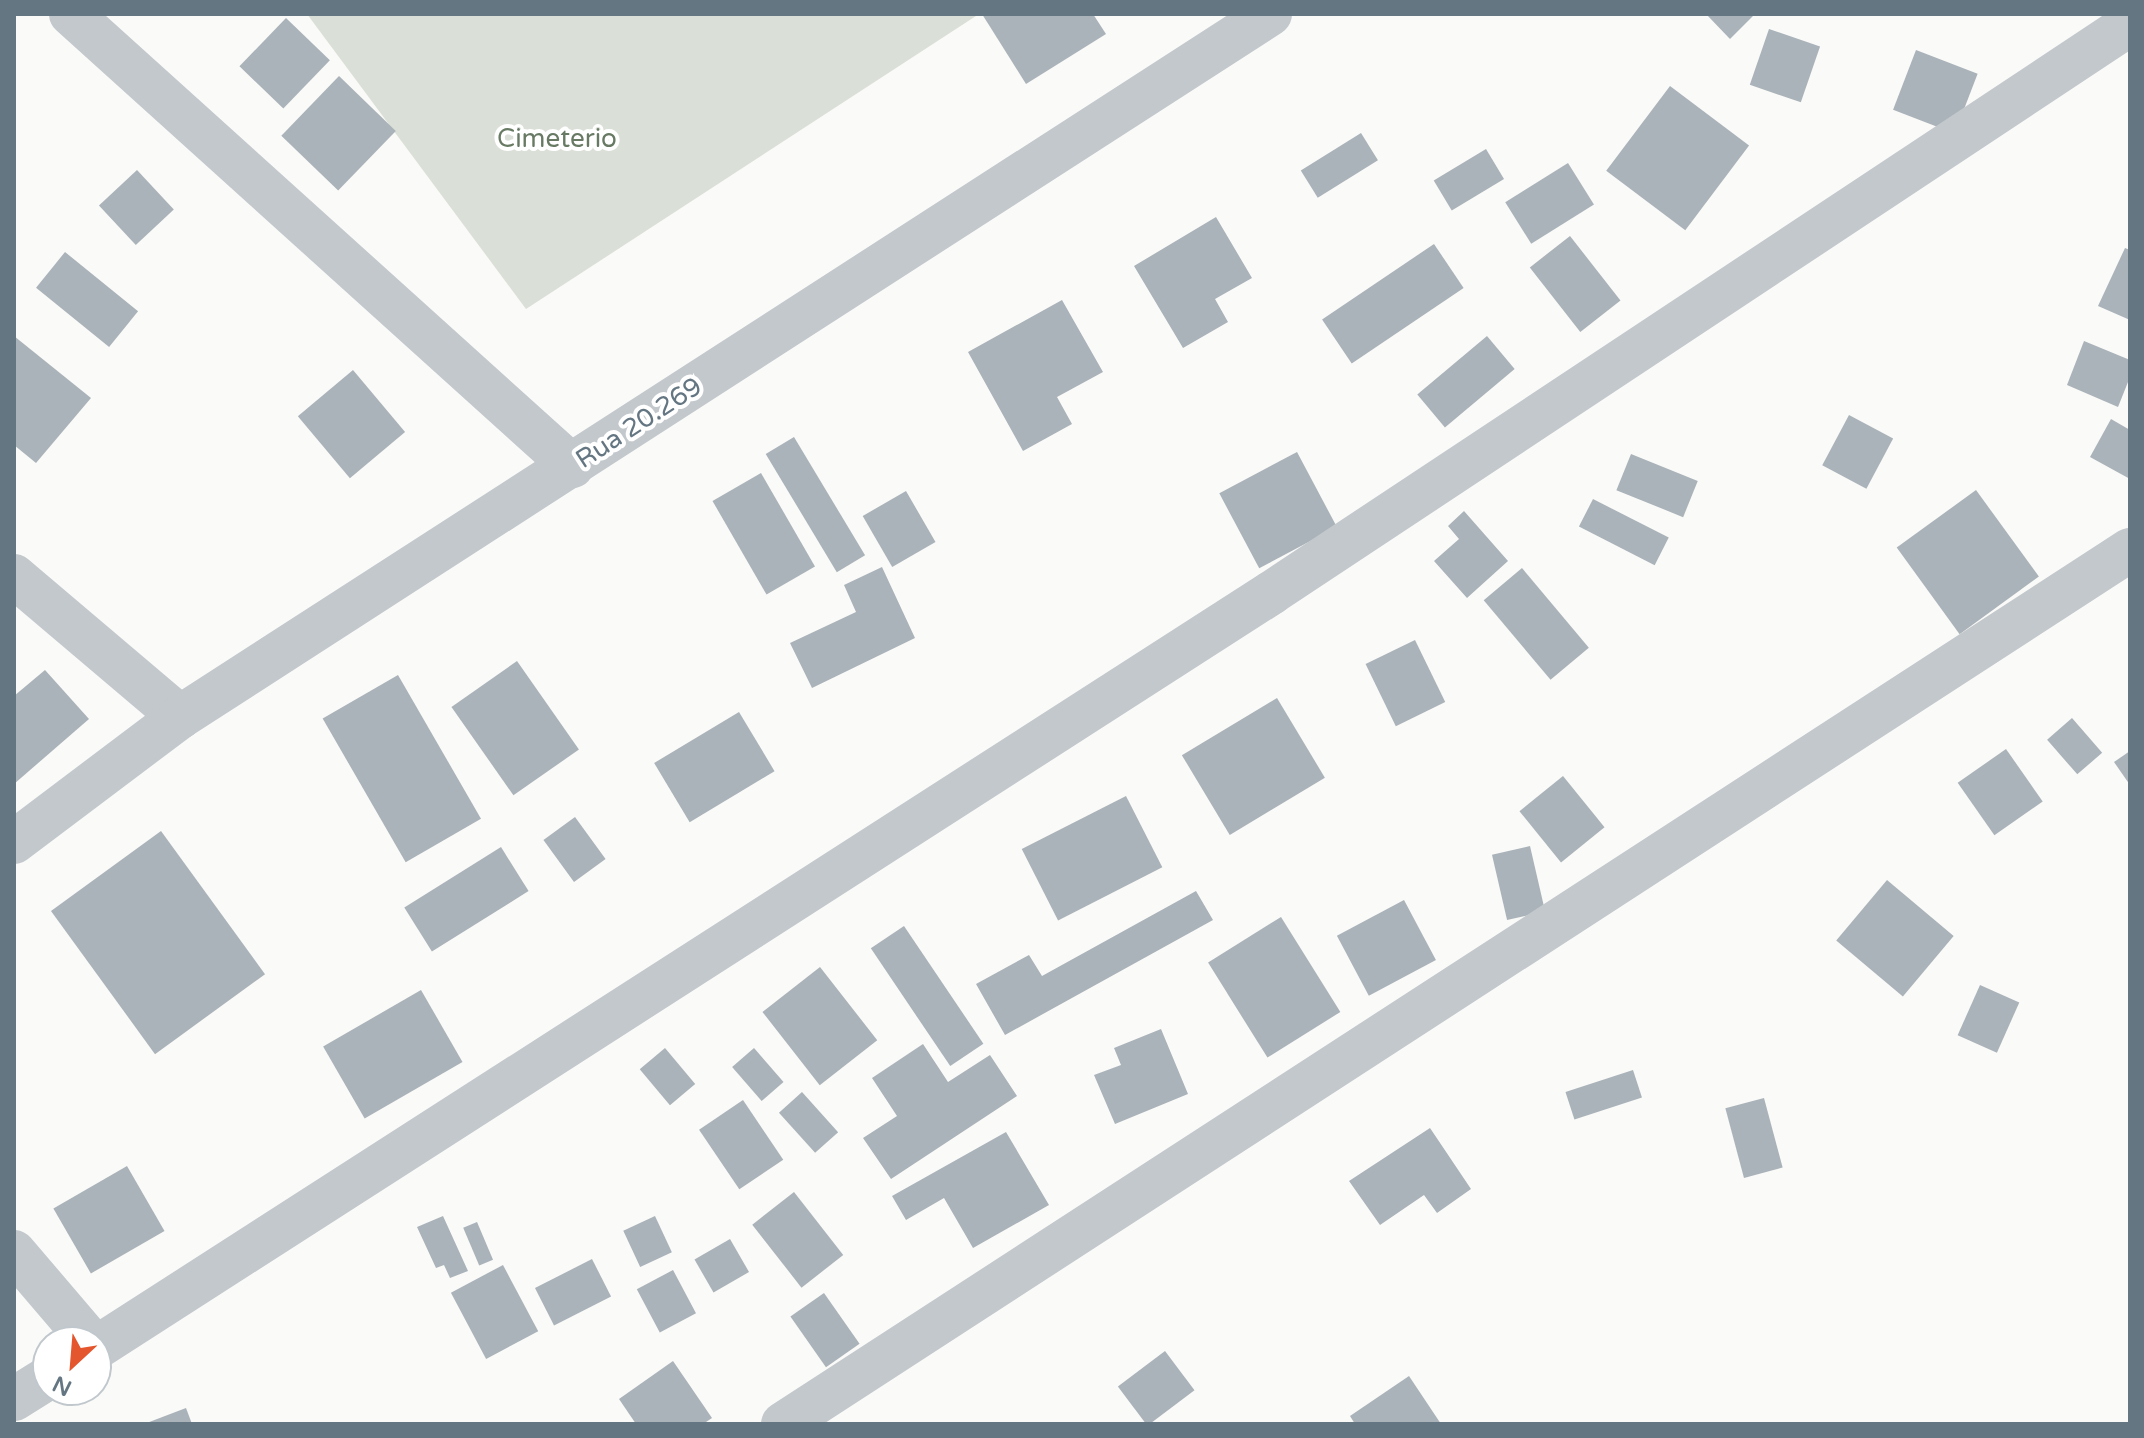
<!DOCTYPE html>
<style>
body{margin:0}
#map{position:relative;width:2144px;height:1438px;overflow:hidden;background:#fafaf8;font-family:"Varela Round",sans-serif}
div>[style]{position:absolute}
.green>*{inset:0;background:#dadfd7}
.building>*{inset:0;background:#aab3b9;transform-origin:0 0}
.street>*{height:44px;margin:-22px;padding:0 22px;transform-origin:22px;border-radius:22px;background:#c3c8cc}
span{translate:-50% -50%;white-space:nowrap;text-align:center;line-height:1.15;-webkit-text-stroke:8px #fff;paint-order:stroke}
.park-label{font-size:26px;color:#687a64}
.street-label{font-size:26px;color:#657683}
.frame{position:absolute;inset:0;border:16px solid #657683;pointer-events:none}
.north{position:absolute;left:32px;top:1326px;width:80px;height:80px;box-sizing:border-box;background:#fff;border:2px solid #c1c8cd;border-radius:50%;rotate:206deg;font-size:22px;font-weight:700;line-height:32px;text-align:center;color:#657683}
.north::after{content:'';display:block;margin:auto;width:28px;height:36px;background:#e4572e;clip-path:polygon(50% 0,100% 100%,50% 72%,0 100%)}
</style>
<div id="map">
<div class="green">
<div style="clip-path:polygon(307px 14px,979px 14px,526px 309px)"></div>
</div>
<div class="building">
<div style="clip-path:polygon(982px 14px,1093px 14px,1106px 34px,1026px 84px)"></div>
<div style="clip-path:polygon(1706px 14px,1755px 14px,1730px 39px)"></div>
<div style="left:286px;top:18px;width:61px;height:67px;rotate:44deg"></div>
<div style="left:1769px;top:29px;width:54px;height:59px;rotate:19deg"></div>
<div style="left:1916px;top:50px;width:66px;height:64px;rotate:21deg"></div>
<div style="left:339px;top:76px;width:79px;height:83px;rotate:44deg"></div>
<div style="left:1670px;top:86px;width:99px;height:106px;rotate:37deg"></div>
<div style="left:1361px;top:133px;width:32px;height:71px;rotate:58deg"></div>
<div style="left:1486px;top:149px;width:35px;height:61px;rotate:59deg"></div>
<div style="left:1568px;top:163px;width:49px;height:74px;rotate:58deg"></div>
<div style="left:137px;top:170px;width:54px;height:52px;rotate:47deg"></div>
<div style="clip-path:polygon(1216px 217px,1252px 278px,1215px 299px,1228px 322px,1183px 348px,1134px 266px)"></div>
<div style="left:1570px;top:236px;width:82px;height:51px;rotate:52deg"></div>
<div style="left:1434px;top:244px;width:53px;height:135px;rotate:56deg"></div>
<div style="clip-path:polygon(2125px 248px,2130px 250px,2130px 320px,2098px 306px)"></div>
<div style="left:65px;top:252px;width:94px;height:46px;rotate:39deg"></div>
<div style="clip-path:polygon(1062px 300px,1103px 372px,1057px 397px,1072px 424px,1023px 451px,968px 352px)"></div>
<div style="clip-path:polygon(14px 336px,91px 398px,36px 463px,14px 445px)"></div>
<div style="left:1487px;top:336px;width:43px;height:91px;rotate:50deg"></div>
<div style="clip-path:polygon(2084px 341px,2130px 360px,2130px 377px,2118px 407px,2067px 385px)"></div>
<div style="left:353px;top:370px;width:81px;height:72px;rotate:50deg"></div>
<div style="left:1849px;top:415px;width:50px;height:57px;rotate:28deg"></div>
<div style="clip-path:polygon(2111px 419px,2130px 430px,2130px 479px,2090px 457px)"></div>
<div style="left:794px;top:437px;width:138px;height:33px;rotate:59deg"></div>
<div style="left:1297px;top:452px;width:85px;height:88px;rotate:62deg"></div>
<div style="left:1631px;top:454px;width:72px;height:39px;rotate:22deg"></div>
<div style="left:761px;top:473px;width:108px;height:56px;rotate:60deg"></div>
<div style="left:1976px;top:490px;width:107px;height:98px;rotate:54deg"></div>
<div style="left:906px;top:491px;width:59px;height:50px;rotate:60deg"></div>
<div style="left:1593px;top:499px;width:85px;height:31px;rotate:27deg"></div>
<div style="clip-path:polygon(1464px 511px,1508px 561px,1467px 598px,1434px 561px,1459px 539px,1448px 526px)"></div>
<div style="clip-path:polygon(882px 567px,915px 638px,812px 688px,790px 643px,856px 612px,844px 585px)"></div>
<div style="left:1522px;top:568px;width:104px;height:50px;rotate:50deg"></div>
<div style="left:1415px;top:640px;width:69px;height:55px;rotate:64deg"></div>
<div style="left:517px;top:661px;width:108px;height:80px;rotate:55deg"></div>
<div style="clip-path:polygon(45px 670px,89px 719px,14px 784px,14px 696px)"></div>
<div style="left:398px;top:675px;width:166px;height:87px;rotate:60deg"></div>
<div style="left:1277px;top:698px;width:93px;height:111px;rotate:59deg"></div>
<div style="left:739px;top:712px;width:69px;height:99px;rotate:59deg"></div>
<div style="left:2072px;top:718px;width:46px;height:33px;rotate:49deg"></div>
<div style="left:2006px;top:749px;width:64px;height:59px;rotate:55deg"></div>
<div style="clip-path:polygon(2130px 751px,2130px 785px,2114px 762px)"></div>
<div style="left:1563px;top:776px;width:66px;height:56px;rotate:51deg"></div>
<div style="left:1126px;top:796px;width:80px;height:117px;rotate:63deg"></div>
<div style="left:575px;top:817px;width:52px;height:39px;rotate:54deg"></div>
<div style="left:161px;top:831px;width:177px;height:136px;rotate:54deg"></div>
<div style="left:1530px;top:846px;width:67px;height:39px;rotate:77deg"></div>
<div style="left:501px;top:847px;width:52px;height:114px;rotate:58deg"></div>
<div style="left:1887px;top:880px;width:87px;height:79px;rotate:40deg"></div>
<div style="clip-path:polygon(1196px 891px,1213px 920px,1005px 1035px,976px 984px,1029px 955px,1042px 976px)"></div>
<div style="left:1404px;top:900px;width:68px;height:76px;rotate:62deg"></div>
<div style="left:1281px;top:917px;width:112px;height:86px;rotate:58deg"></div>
<div style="left:904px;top:926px;width:142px;height:40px;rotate:56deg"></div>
<div style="left:820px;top:967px;width:93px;height:73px;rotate:52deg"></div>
<div style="left:1980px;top:985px;width:43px;height:55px;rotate:24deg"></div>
<div style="left:421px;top:990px;width:83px;height:113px;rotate:60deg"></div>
<div style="clip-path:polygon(1161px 1029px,1188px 1094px,1115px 1124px,1094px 1075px,1121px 1065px,1114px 1048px)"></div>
<div style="clip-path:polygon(923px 1044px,948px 1082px,990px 1055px,1017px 1096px,891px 1179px,863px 1138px,897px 1116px,872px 1078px)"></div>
<div style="left:665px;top:1048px;width:47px;height:33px;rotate:50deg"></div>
<div style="left:754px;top:1048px;width:45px;height:29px;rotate:49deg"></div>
<div style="left:1633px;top:1070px;width:29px;height:71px;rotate:72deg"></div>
<div style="left:802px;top:1092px;width:54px;height:31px;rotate:48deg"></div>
<div style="left:1764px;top:1098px;width:72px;height:40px;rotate:75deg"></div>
<div style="left:743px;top:1100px;width:72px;height:53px;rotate:56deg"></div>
<div style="clip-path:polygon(1430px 1128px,1471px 1189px,1437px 1213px,1424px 1195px,1380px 1225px,1349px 1181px)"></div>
<div style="clip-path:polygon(1006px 1132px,1049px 1205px,973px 1248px,944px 1198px,906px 1220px,892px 1196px)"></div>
<div style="left:127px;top:1166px;width:75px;height:85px;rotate:60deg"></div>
<div style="left:794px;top:1192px;width:80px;height:53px;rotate:52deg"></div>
<div style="clip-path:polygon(443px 1216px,468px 1271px,450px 1278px,444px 1265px,436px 1268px,417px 1227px)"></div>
<div style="left:655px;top:1216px;width:40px;height:35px;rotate:65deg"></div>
<div style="left:477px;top:1222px;width:41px;height:15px;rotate:67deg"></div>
<div style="left:730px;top:1239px;width:38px;height:41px;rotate:60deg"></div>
<div style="left:592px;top:1259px;width:42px;height:64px;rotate:63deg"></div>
<div style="left:503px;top:1265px;width:75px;height:59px;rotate:62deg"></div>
<div style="left:673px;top:1270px;width:49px;height:41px;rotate:62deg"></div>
<div style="left:824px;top:1293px;width:62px;height:41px;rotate:55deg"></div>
<div style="left:1165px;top:1351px;width:49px;height:59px;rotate:53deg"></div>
<div style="clip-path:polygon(673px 1361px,712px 1418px,703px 1424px,636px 1424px,619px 1399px)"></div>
<div style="clip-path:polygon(1409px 1376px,1441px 1424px,1355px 1424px,1350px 1416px)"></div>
<div style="clip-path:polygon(186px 1408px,192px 1424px,144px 1424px)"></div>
</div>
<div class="street">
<div style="left:71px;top:14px;width:675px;rotate:42.06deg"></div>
<div style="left:14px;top:576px;width:218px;rotate:40.3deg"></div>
<div style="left:14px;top:842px;width:208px;rotate:-37deg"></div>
<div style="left:180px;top:717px;width:1297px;rotate:-32.82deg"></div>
<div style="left:14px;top:1252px;width:118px;rotate:49.5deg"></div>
<div style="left:96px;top:1348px;width:1397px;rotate:-32.72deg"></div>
<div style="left:1271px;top:593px;width:1030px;rotate:-33.52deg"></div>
<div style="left:14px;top:1399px;width:40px;rotate:-32deg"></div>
<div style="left:783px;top:1424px;width:1606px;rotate:-32.98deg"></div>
</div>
<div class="park-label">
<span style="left:557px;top:139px">Cimeterio</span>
</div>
<div class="street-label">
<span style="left:639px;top:423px;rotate:-33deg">Rua 20.269</span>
</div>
<div class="frame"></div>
<div class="north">N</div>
</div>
